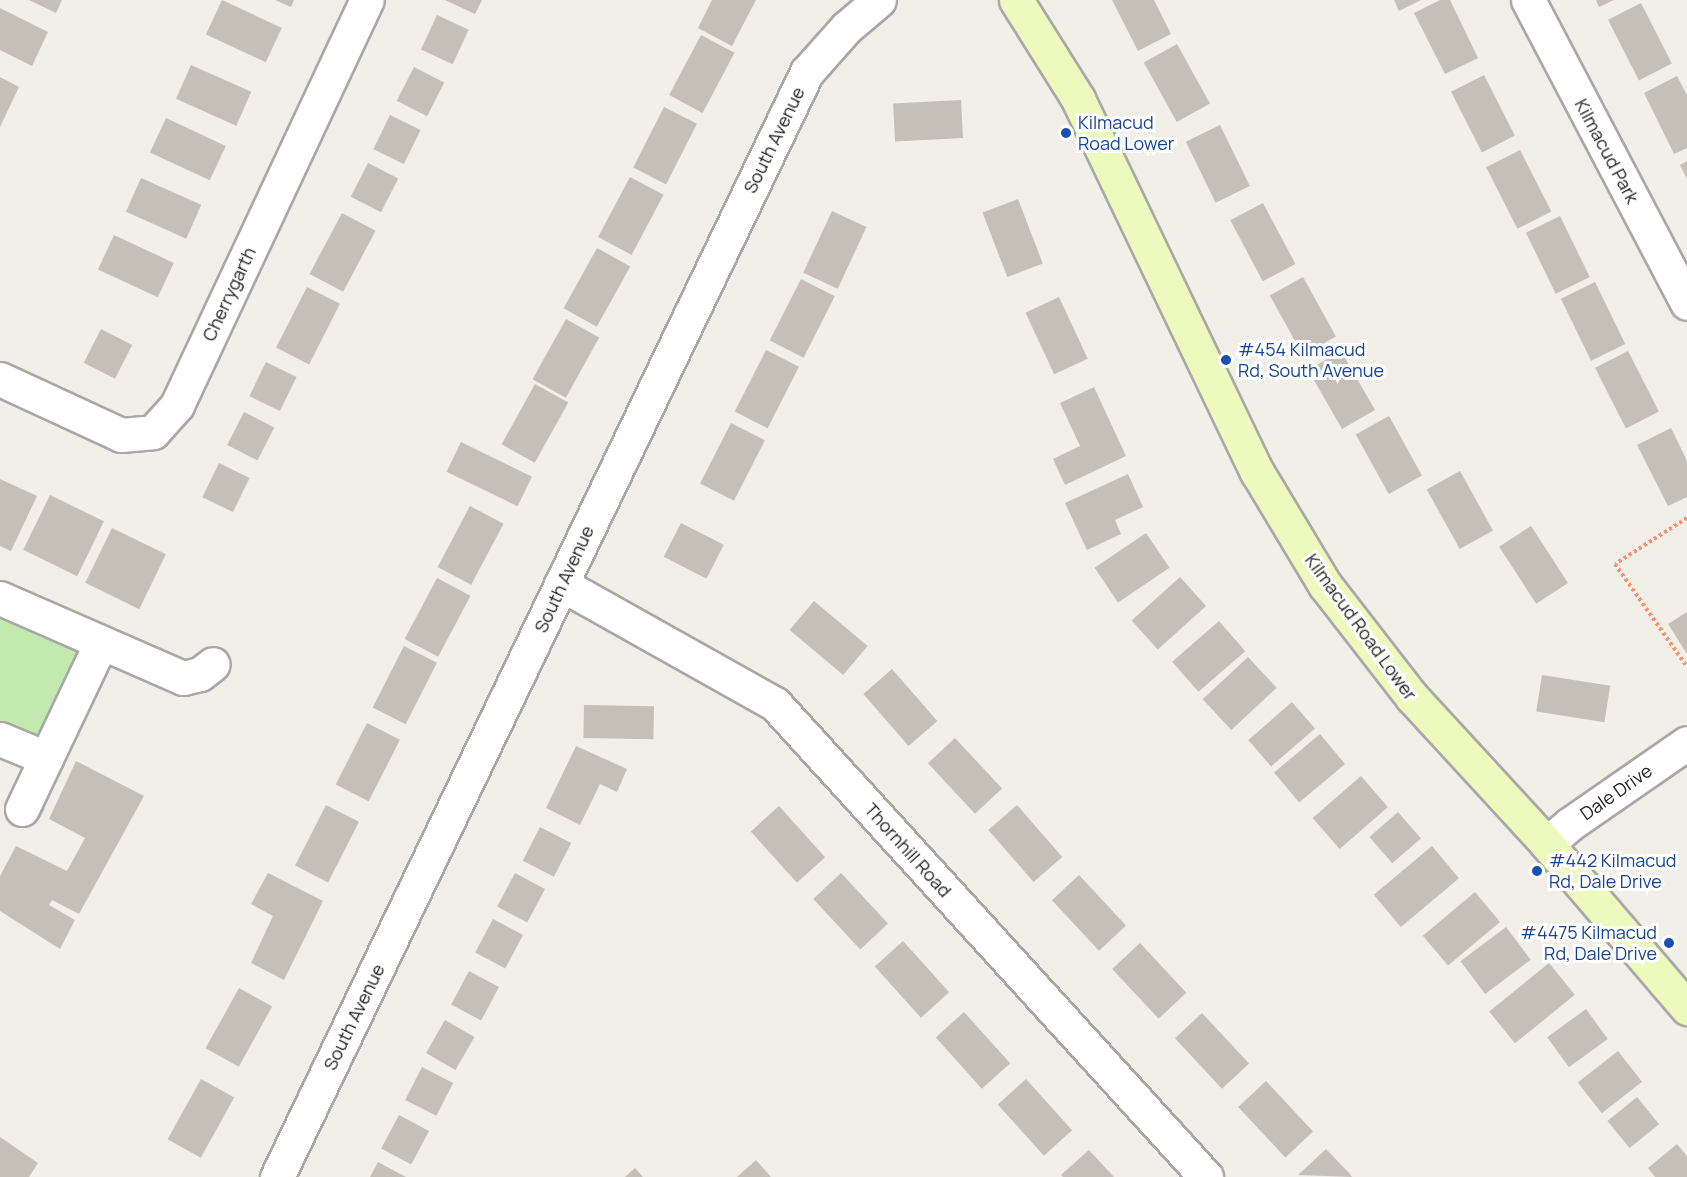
<!DOCTYPE html>
<style>
body{margin:0}
#map{position:relative;width:1687px;height:1177px;overflow:hidden;background:#f1efe8;font-family:Manrope,sans-serif}
div>[style]{position:absolute}
.grass>*{inset:0;background:#c4e9af}
.building>*{inset:0;background:#c6bfb7;transform-origin:0 0}
.path>*{height:4px;margin-top:-2px;transform-origin:0;background:repeating-linear-gradient(90deg,#f79172 0 3px,transparent 0 6px)}
.roads{filter:drop-shadow(2px 0 #a8a8a8) drop-shadow(-2px 0 #a8a8a8) drop-shadow(0 2px #a8a8a8) drop-shadow(0 -2px #a8a8a8)}
.minor>*{height:33px;margin:-16.5px;padding:0 16.5px;transform-origin:16.5px;border-radius:16.5px;background:#fff}
.secondary>*{height:33px;margin:-16.5px;padding:0 16.5px;transform-origin:16.5px;border-radius:16.5px;background:#eef9be}
.dots>*{width:16px;height:16px;translate:-50% -50%;box-sizing:border-box;border:3px solid #fff;border-radius:50%}
span{translate:-50% -50%;white-space:nowrap;text-align:center;line-height:1.15;-webkit-text-stroke:6px #fff;paint-order:stroke}
.transit-label{font-size:18px;color:#164399}
.left{translate:0 -50%;text-align:left}
.right{translate:-100% -50%;text-align:right}
.street-label{font-size:18px;color:#212121}
</style>
<div id="map">
<div class="grass">
<div style="clip-path:polygon(0 611px,81px 648px,41px 746px,0 726px)"></div>
</div>
<div class="building">
<div style="clip-path:polygon(29px 0,62px 0,56px 13px)"></div>
<div style="left:222px;top:0;width:66px;height:38px;rotate:25deg"></div>
<div style="clip-path:polygon(275px 0,294px 0,291px 7px)"></div>
<div style="clip-path:polygon(445px 0,482px 0,475px 14px)"></div>
<div style="clip-path:polygon(712px 0,756px 0,732px 46px,698px 28px)"></div>
<div style="clip-path:polygon(1112px 0,1154px 0,1171px 34px,1138px 51px)"></div>
<div style="clip-path:polygon(1394px 0,1421px 0,1399px 11px)"></div>
<div style="clip-path:polygon(1440px 0,1450px 0,1478px 58px,1445px 74px,1414px 13px)"></div>
<div style="clip-path:polygon(1596px 0,1614px 0,1599px 7px)"></div>
<div style="left:1641px;top:3px;width:68px;height:37px;rotate:63deg"></div>
<div style="clip-path:polygon(0 8px,48px 32px,32px 66px,0 50px)"></div>
<div style="left:437px;top:15px;width:35px;height:38px;rotate:25deg"></div>
<div style="left:701px;top:35px;width:38px;height:68px;rotate:28deg"></div>
<div style="left:1177px;top:44px;width:68px;height:38px;rotate:61deg"></div>
<div style="left:191px;top:65px;width:66px;height:37px;rotate:24deg"></div>
<div style="left:414px;top:67px;width:34px;height:38px;rotate:27deg"></div>
<div style="left:1484px;top:75px;width:68px;height:37px;rotate:63deg"></div>
<div style="clip-path:polygon(1677px 76px,1687px 95px,1687px 148px,1674px 154px,1644px 93px)"></div>
<div style="clip-path:polygon(0 77px,19px 87px,0 127px)"></div>
<div style="left:961px;top:100px;width:38px;height:68px;rotate:87deg"></div>
<div style="left:664px;top:107px;width:37px;height:68px;rotate:27deg"></div>
<div style="left:390px;top:115px;width:34px;height:38px;rotate:26deg"></div>
<div style="left:166px;top:118px;width:66px;height:38px;rotate:25deg"></div>
<div style="left:1220px;top:125px;width:68px;height:38px;rotate:64deg"></div>
<div style="left:1520px;top:150px;width:69px;height:38px;rotate:63deg"></div>
<div style="clip-path:polygon(1687px 161px,1687px 179px,1680px 165px)"></div>
<div style="left:368px;top:163px;width:34px;height:38px;rotate:27deg"></div>
<div style="left:630px;top:177px;width:38px;height:68px;rotate:28deg"></div>
<div style="left:141px;top:178px;width:66px;height:37px;rotate:24deg"></div>
<div style="left:1018px;top:199px;width:69px;height:38px;rotate:69deg"></div>
<div style="left:1263px;top:203px;width:69px;height:37px;rotate:62deg"></div>
<div style="left:832px;top:211px;width:38px;height:68px;rotate:25deg"></div>
<div style="left:342px;top:213px;width:38px;height:69px;rotate:28deg"></div>
<div style="left:1560px;top:216px;width:68px;height:38px;rotate:64deg"></div>
<div style="left:114px;top:235px;width:66px;height:38px;rotate:25deg"></div>
<div style="left:597px;top:248px;width:38px;height:69px;rotate:29deg"></div>
<div style="left:1303px;top:277px;width:68px;height:38px;rotate:61deg"></div>
<div style="left:801px;top:279px;width:38px;height:69px;rotate:27deg"></div>
<div style="left:1595px;top:282px;width:69px;height:38px;rotate:64deg"></div>
<div style="left:307px;top:287px;width:37px;height:68px;rotate:27deg"></div>
<div style="left:1059px;top:297px;width:68px;height:37px;rotate:65deg"></div>
<div style="left:566px;top:319px;width:38px;height:69px;rotate:29deg"></div>
<div style="left:101px;top:329px;width:35px;height:38px;rotate:27deg"></div>
<div style="left:766px;top:350px;width:37px;height:69px;rotate:27deg"></div>
<div style="left:1341px;top:351px;width:68px;height:38px;rotate:60deg"></div>
<div style="left:1628px;top:351px;width:68px;height:37px;rotate:63deg"></div>
<div style="left:266px;top:362px;width:34px;height:38px;rotate:26deg"></div>
<div style="left:535px;top:384px;width:38px;height:69px;rotate:29deg"></div>
<div style="clip-path:polygon(1094px 387px,1126px 456px,1065px 485px,1053px 459px,1080px 446px,1060px 403px)"></div>
<div style="left:244px;top:412px;width:34px;height:37px;rotate:27deg"></div>
<div style="left:1389px;top:416px;width:68px;height:38px;rotate:61deg"></div>
<div style="left:731px;top:423px;width:38px;height:68px;rotate:27deg"></div>
<div style="clip-path:polygon(1671px 428px,1687px 461px,1687px 497px,1668px 506px,1637px 445px)"></div>
<div style="left:461px;top:442px;width:79px;height:33px;rotate:26deg"></div>
<div style="left:219px;top:463px;width:34px;height:38px;rotate:26deg"></div>
<div style="left:1460px;top:471px;width:68px;height:38px;rotate:61deg"></div>
<div style="clip-path:polygon(1128px 474px,1143px 507px,1115px 520px,1121px 534px,1087px 550px,1065px 503px)"></div>
<div style="clip-path:polygon(0 479px,37px 496px,11px 551px,0 546px)"></div>
<div style="left:50px;top:495px;width:60px;height:61px;rotate:26deg"></div>
<div style="left:470px;top:506px;width:38px;height:69px;rotate:28deg"></div>
<div style="left:681px;top:523px;width:48px;height:38px;rotate:27deg"></div>
<div style="left:1531px;top:526px;width:68px;height:38px;rotate:57deg"></div>
<div style="left:112px;top:528px;width:60px;height:61px;rotate:26deg"></div>
<div style="left:1146px;top:533px;width:42px;height:62px;rotate:56deg"></div>
<div style="left:1180px;top:577px;width:39px;height:65px;rotate:48deg"></div>
<div style="left:437px;top:578px;width:38px;height:69px;rotate:28deg"></div>
<div style="left:814px;top:601px;width:70px;height:38px;rotate:40deg"></div>
<div style="clip-path:polygon(1687px 612px,1687px 654px,1668px 624px)"></div>
<div style="left:1219px;top:621px;width:40px;height:62px;rotate:49deg"></div>
<div style="left:404px;top:646px;width:37px;height:69px;rotate:27deg"></div>
<div style="left:1248px;top:657px;width:42px;height:62px;rotate:47deg"></div>
<div style="left:892px;top:669px;width:69px;height:38px;rotate:49deg"></div>
<div style="left:1542px;top:675px;width:69px;height:37px;rotate:9deg"></div>
<div style="left:1292px;top:702px;width:35px;height:58px;rotate:49deg"></div>
<div style="left:584px;top:705px;width:70px;height:33px;rotate:1deg"></div>
<div style="left:367px;top:723px;width:37px;height:69px;rotate:27deg"></div>
<div style="left:1320px;top:734px;width:39px;height:60px;rotate:50deg"></div>
<div style="left:955px;top:738px;width:69px;height:37px;rotate:47deg"></div>
<div style="clip-path:polygon(576px 746px,627px 769px,617px 792px,600px 784px,580px 825px,546px 808px)"></div>
<div style="clip-path:polygon(76px 761px,144px 796px,79px 914px,52px 900px,49px 905px,75px 920px,60px 949px,0 911px,0 876px,16px 846px,67px 871px,85px 838px,49px 819px)"></div>
<div style="left:1361px;top:776px;width:41px;height:64px;rotate:49deg"></div>
<div style="left:36px;top:804px;width:10px;height:13px;rotate:29deg"></div>
<div style="left:326px;top:805px;width:37px;height:68px;rotate:27deg"></div>
<div style="left:1017px;top:805px;width:69px;height:38px;rotate:49deg"></div>
<div style="left:779px;top:806px;width:69px;height:38px;rotate:48deg"></div>
<div style="left:1398px;top:812px;width:35px;height:38px;rotate:49deg"></div>
<div style="left:540px;top:827px;width:35px;height:38px;rotate:27deg"></div>
<div style="left:1432px;top:846px;width:42px;height:76px;rotate:50deg"></div>
<div style="clip-path:polygon(268px 873px,323px 901px,284px 980px,251px 963px,273px 916px,251px 904px)"></div>
<div style="left:515px;top:873px;width:34px;height:38px;rotate:28deg"></div>
<div style="left:841px;top:873px;width:69px;height:38px;rotate:47deg"></div>
<div style="left:1079px;top:875px;width:69px;height:37px;rotate:47deg"></div>
<div style="left:1475px;top:892px;width:39px;height:68px;rotate:50deg"></div>
<div style="left:493px;top:919px;width:34px;height:38px;rotate:28deg"></div>
<div style="left:1506px;top:927px;width:41px;height:57px;rotate:53deg"></div>
<div style="left:903px;top:941px;width:69px;height:38px;rotate:48deg"></div>
<div style="left:1140px;top:943px;width:68px;height:38px;rotate:47deg"></div>
<div style="left:1549px;top:963px;width:41px;height:77px;rotate:51deg"></div>
<div style="left:469px;top:971px;width:34px;height:38px;rotate:28deg"></div>
<div style="left:239px;top:988px;width:38px;height:69px;rotate:29deg"></div>
<div style="left:1586px;top:1009px;width:37px;height:48px;rotate:54deg"></div>
<div style="left:964px;top:1012px;width:69px;height:38px;rotate:48deg"></div>
<div style="left:1202px;top:1013px;width:69px;height:37px;rotate:47deg"></div>
<div style="left:445px;top:1020px;width:34px;height:38px;rotate:30deg"></div>
<div style="left:1618px;top:1051px;width:39px;height:51px;rotate:52deg"></div>
<div style="left:422px;top:1067px;width:35px;height:37px;rotate:27deg"></div>
<div style="left:201px;top:1079px;width:38px;height:69px;rotate:29deg"></div>
<div style="left:1026px;top:1079px;width:69px;height:38px;rotate:48deg"></div>
<div style="left:1266px;top:1081px;width:69px;height:38px;rotate:47deg"></div>
<div style="left:1637px;top:1097px;width:35px;height:38px;rotate:51deg"></div>
<div style="left:399px;top:1115px;width:34px;height:38px;rotate:28deg"></div>
<div style="clip-path:polygon(0 1137px,38px 1163px,29px 1177px,0 1177px)"></div>
<div style="clip-path:polygon(1677px 1144px,1687px 1156px,1687px 1177px,1655px 1177px,1648px 1168px)"></div>
<div style="clip-path:polygon(1326px 1149px,1350px 1174px,1352px 1177px,1298px 1175px)"></div>
<div style="clip-path:polygon(1089px 1150px,1114px 1177px,1063px 1177px,1061px 1175px)"></div>
<div style="clip-path:polygon(756px 1160px,771px 1177px,737px 1177px)"></div>
<div style="clip-path:polygon(378px 1162px,406px 1177px,370px 1177px)"></div>
<div style="clip-path:polygon(635px 1168px,643px 1177px,625px 1177px)"></div>
</div>
<div class="path">
<div style="left:1687px;top:518px;width:85px;rotate:147.4deg"></div>
<div style="left:1615px;top:564px;width:126px;rotate:55deg"></div>
</div>
<div class="roads">
<div class="minor">
<div style="left:1528px;top:0;width:342px;rotate:62.3deg"></div>
<div style="left:0;top:379px;width:133px;rotate:24.8deg"></div>
<div style="left:121px;top:435px;width:32px;rotate:-5deg"></div>
<div style="left:153px;top:432px;width:36px;rotate:-48deg"></div>
<div style="left:177px;top:405px;width:447px;rotate:-64.9deg"></div>
<div style="left:561px;top:584px;width:245px;rotate:29.3deg"></div>
<div style="left:775px;top:704px;width:640px;rotate:47.66deg"></div>
<div style="left:0;top:598px;width:200px;rotate:23.6deg"></div>
<div style="left:183px;top:678px;width:17px;rotate:-13deg"></div>
<div style="left:200px;top:674px;width:16px;rotate:-38deg"></div>
<div style="left:0;top:739px;width:50px;rotate:22.4deg"></div>
<div style="left:22px;top:809px;width:184px;rotate:-64.6deg"></div>
<div style="left:1547px;top:844px;width:30px;rotate:-41deg"></div>
<div style="left:1570px;top:824px;width:142px;rotate:-34.7deg"></div>
<div style="left:277px;top:1177px;width:1226px;rotate:-64.38deg"></div>
<div style="left:807px;top:72px;width:59px;rotate:-48.4deg"></div>
<div style="left:846px;top:28px;width:43px;rotate:-40.3deg"></div>
</div>
<div class="secondary">
<div style="left:1016px;top:0;width:117px;rotate:57.9deg"></div>
<div style="left:1078px;top:99px;width:414px;rotate:64.4deg"></div>
<div style="left:1257px;top:472px;width:132px;rotate:59deg"></div>
<div style="left:1325px;top:585px;width:142px;rotate:52.2deg"></div>
<div style="left:1412px;top:697px;width:200px;rotate:47.4deg"></div>
<div style="left:1547px;top:844px;width:216px;rotate:49.5deg"></div>
</div>
</div>
<div class="dots">
<div style="left:1066px;top:133px;background:#1a4fb4"></div>
<div style="left:1226px;top:360px;background:#1a4fb4"></div>
<div style="left:1537px;top:871px;background:#1a4fb4"></div>
<div style="left:1669px;top:943px;background:#1a4fb4"></div>
</div>
<div class="transit-label">
<span class="left" style="left:1078px;top:133px">Kilmacud<br>Road Lower</span>
<span class="left" style="left:1238px;top:360px">#454 Kilmacud<br>Rd, South Avenue</span>
<span class="left" style="left:1549px;top:871px">#442 Kilmacud<br>Rd, Dale Drive</span>
<span class="right" style="left:1657px;top:943px">#4475 Kilmacud<br>Rd, Dale Drive</span>
</div>
<div class="street-label">
<span style="left:774px;top:140px;rotate:-64deg">South Avenue</span>
<span style="left:1607px;top:151px;rotate:62deg">Kilmacud Park</span>
<span style="left:229px;top:294px;rotate:-65deg">Cherrygarth</span>
<span style="left:564px;top:579px;rotate:-65deg">South Avenue</span>
<span style="left:1361px;top:627px;rotate:54deg">Kilmacud Road Lower</span>
<span style="left:1616px;top:792px;rotate:-35deg">Dale Drive</span>
<span style="left:908px;top:850px;rotate:48deg">Thornhill Road</span>
<span style="left:354px;top:1017px;rotate:-64deg">South Avenue</span>
</div>
</div>
